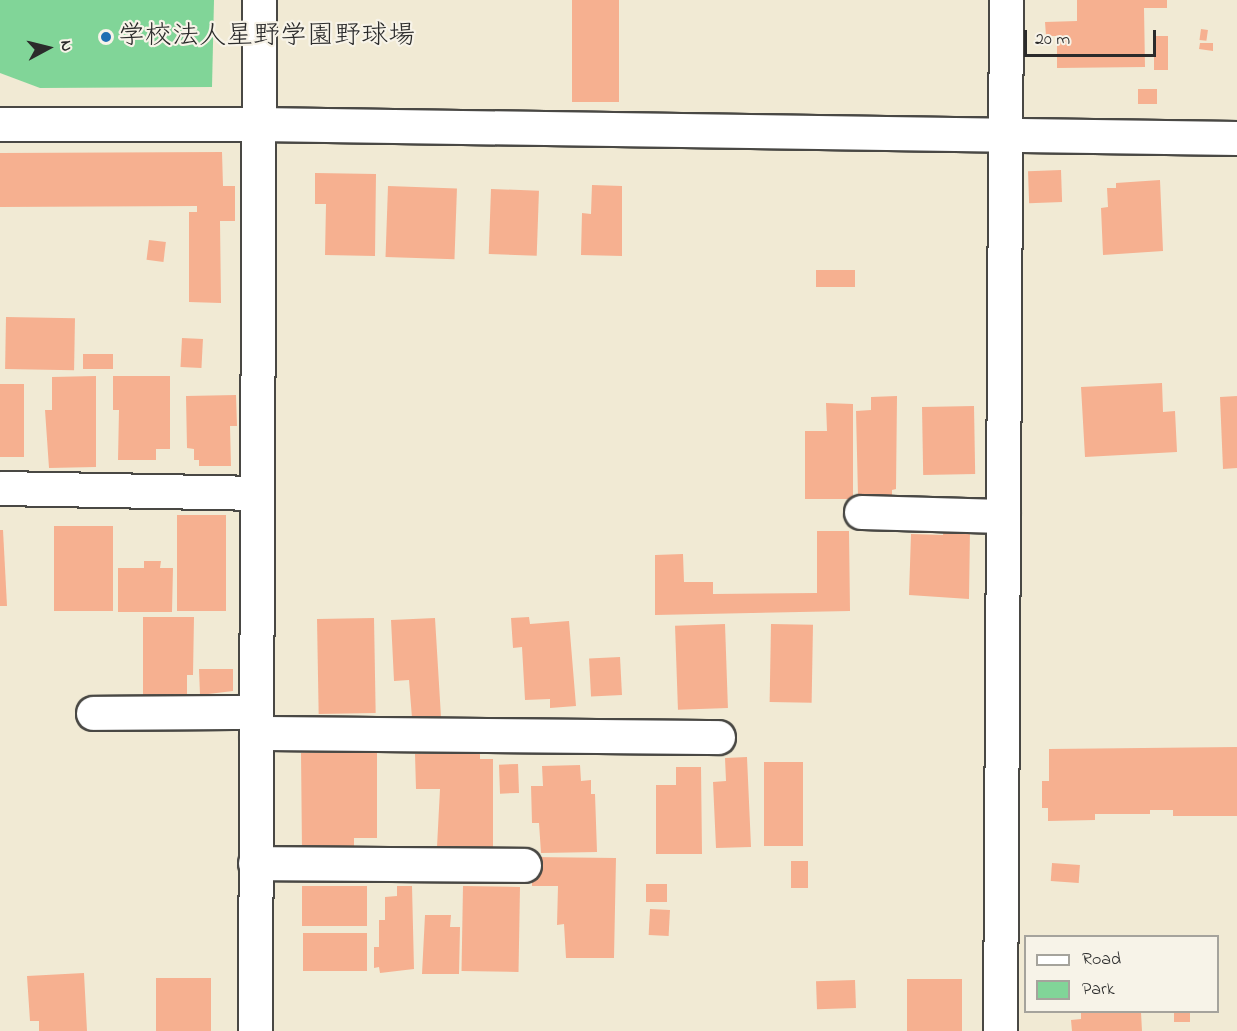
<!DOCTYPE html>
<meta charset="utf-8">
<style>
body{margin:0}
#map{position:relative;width:1237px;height:1031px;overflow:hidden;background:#f1ead4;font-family:"Indie Flower","Klee One",sans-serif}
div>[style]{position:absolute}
.green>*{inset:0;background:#81d598}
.building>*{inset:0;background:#f6b090;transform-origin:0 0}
.roads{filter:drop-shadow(2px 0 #494844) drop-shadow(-2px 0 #494844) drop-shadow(0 2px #494844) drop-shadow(0 -2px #494844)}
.minor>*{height:33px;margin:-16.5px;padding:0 16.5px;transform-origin:16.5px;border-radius:16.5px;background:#fff}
.dots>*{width:16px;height:16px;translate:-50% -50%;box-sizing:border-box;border:3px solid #f7f3e8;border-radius:50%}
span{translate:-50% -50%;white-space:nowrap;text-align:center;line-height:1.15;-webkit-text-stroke:4.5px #f7f3e8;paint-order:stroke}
.poi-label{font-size:27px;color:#2b2b2b}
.left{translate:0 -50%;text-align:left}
.legend{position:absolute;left:1024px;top:935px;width:195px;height:78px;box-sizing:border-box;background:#f7f3e8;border:2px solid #a5a39c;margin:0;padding:8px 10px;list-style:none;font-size:18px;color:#2b2b2b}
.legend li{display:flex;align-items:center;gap:12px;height:30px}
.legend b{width:30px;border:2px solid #a5a39c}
.north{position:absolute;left:18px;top:18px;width:60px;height:60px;-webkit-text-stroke:4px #f7f3e8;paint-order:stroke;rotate:83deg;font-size:16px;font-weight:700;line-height:24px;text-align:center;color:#2b2b2b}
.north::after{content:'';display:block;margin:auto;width:21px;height:27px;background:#2b2b2b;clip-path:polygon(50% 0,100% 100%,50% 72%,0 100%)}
.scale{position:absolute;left:1024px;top:30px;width:132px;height:27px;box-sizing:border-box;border:3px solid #2b2b2b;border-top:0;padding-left:8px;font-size:18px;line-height:21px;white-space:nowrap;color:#2b2b2b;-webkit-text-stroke:4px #f7f3e8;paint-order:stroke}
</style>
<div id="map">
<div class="green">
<div style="clip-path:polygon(0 0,214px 0,212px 87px,40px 88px,0 73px)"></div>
</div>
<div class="building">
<div style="left:572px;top:0;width:47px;height:102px"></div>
<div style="clip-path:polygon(1077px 0,1167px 0,1167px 8px,1144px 8px,1145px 67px,1057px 68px,1057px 36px,1046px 36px,1045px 22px,1077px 21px)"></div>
<div style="left:1201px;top:29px;width:7px;height:11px;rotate:8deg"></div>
<div style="left:1154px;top:36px;width:14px;height:34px"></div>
<div style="clip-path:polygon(1200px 43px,1213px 43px,1213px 51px,1199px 49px)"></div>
<div style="left:1138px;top:89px;width:19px;height:15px"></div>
<div style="clip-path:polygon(222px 152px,223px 186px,235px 186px,235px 221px,220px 221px,221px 303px,189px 302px,189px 212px,197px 212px,197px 206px,0 207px,0 153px)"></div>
<div style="left:1061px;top:170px;width:32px;height:33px;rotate:88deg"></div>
<div style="clip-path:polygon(315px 173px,376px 174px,375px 256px,325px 255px,326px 204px,315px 204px)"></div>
<div style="clip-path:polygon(1160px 180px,1163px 251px,1103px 255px,1101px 208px,1108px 207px,1107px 188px,1116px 188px,1116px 183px)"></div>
<div style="clip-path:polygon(592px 185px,622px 186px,622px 256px,581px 255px,582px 213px,591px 214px)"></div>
<div style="left:388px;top:186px;width:69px;height:71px;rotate:2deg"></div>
<div style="left:491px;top:189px;width:48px;height:65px;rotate:2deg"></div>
<div style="left:149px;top:240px;width:17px;height:20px;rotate:7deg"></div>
<div style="left:816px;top:270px;width:39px;height:17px"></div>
<div style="left:6px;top:317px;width:69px;height:52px;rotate:1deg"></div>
<div style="left:182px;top:338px;width:21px;height:29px;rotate:3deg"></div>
<div style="left:113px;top:354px;width:15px;height:30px;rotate:90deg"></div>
<div style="clip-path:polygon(96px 376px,96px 467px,49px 468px,45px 410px,52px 410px,52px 377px)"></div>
<div style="clip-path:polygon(113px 376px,170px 376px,170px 449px,156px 449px,156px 460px,118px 460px,119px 410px,113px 410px)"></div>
<div style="clip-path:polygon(1162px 383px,1163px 412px,1175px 411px,1177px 452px,1085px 457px,1081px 387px)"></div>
<div style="left:0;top:384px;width:24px;height:73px"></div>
<div style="clip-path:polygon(236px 395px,237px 426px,230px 426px,231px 466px,199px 466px,199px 460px,194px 460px,194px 449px,187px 448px,186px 396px)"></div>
<div style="clip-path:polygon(897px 396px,896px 489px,892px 490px,892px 495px,858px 496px,856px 411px,871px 410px,871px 397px)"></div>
<div style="clip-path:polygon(1237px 396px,1237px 468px,1223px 469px,1220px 397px)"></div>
<div style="clip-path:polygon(826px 403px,853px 404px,853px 499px,805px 499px,805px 431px,827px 431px)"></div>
<div style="left:974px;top:406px;width:68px;height:52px;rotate:89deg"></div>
<div style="left:177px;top:515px;width:49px;height:96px"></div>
<div style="left:54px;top:526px;width:59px;height:85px"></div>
<div style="clip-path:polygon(944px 529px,970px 530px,969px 599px,909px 595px,911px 534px,943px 535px)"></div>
<div style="clip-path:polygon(0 530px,3px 530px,7px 606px,0 606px)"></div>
<div style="clip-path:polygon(817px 531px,849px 531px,850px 611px,655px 615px,655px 555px,683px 554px,684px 582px,713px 582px,713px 594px,817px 593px)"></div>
<div style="clip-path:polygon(144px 561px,161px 561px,160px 568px,173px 568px,172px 612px,118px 612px,118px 568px,144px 568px)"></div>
<div style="clip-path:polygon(143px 617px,194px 617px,193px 675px,187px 675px,187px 696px,143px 696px)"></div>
<div style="clip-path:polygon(529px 617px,530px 624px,569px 621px,576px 706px,550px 708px,550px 699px,525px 700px,522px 647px,513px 648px,511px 618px)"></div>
<div style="left:374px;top:618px;width:95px;height:57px;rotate:89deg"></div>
<div style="clip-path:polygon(435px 618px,441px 717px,412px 718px,409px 680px,394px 681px,391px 620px)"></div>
<div style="left:725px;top:624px;width:84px;height:50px;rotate:88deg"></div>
<div style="left:771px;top:624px;width:42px;height:78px;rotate:1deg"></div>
<div style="left:620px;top:657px;width:38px;height:31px;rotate:87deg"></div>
<div style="clip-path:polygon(199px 669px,233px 669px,233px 691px,200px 695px)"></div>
<div style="clip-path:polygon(1237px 747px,1237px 816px,1173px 816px,1173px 810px,1150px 810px,1150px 814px,1095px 814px,1095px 820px,1048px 821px,1048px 808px,1042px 808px,1042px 781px,1049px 781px,1049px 749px)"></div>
<div style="clip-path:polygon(301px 753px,377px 753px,377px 838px,354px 838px,354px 852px,302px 851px)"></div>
<div style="clip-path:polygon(415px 754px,480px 754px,480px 759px,493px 759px,493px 851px,437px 847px,440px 789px,416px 789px)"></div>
<div style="clip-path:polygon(747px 757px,751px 847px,716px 848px,713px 782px,726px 781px,725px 758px)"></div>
<div style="left:764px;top:762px;width:39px;height:84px"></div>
<div style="left:518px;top:764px;width:29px;height:19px;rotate:88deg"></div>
<div style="clip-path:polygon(580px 765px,581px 781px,591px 780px,591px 794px,595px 794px,597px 852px,541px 853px,539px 823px,532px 823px,531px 786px,543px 786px,542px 766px)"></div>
<div style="clip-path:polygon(676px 767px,701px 767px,702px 854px,656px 854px,656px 785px,676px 785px)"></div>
<div style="clip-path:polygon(532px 857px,616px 858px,614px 958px,566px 958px,564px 924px,557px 925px,558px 886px,532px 886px)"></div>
<div style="left:791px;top:861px;width:17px;height:27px"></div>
<div style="left:1052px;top:863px;width:28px;height:18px;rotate:4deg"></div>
<div style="left:646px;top:884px;width:21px;height:18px"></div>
<div style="left:367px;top:886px;width:40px;height:65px;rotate:90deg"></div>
<div style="clip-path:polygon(397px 886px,412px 886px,414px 969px,380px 973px,379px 967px,374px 968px,374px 947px,379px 947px,379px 920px,385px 920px,385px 897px,397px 896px)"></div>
<div style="left:463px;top:886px;width:57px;height:85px;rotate:1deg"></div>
<div style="left:650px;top:909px;width:20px;height:26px;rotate:3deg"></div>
<div style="clip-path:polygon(425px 915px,451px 915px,450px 927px,460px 927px,459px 974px,422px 974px)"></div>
<div style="left:303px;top:933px;width:64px;height:38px"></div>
<div style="clip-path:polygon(84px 973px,87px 1031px,39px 1031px,39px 1021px,30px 1021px,27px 976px)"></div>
<div style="left:156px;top:978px;width:55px;height:53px"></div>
<div style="left:907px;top:979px;width:55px;height:52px"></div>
<div style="left:855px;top:980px;width:28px;height:39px;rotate:88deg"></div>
<div style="clip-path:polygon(1081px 1012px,1141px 1012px,1142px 1031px,1072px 1031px,1071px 1020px,1081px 1019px)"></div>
<div style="left:1174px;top:1012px;width:16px;height:10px"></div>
</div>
<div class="roads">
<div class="minor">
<div style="left:0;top:124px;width:258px"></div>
<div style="left:258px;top:124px;width:979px;rotate:0.82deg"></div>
<div style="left:0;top:488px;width:257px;rotate:1.1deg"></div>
<div style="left:861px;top:512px;width:142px;rotate:1.6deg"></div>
<div style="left:93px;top:713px;width:163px;rotate:-0.4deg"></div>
<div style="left:256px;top:733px;width:462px;rotate:0.5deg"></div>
<div style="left:255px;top:863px;width:269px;rotate:0.4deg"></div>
<div style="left:255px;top:1031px;width:1031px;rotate:-89.78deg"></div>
<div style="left:1000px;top:1031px;width:1031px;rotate:-89.67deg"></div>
</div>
</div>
<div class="dots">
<div style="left:106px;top:37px;background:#1f6fb2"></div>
</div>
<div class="poi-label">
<span class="left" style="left:118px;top:37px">学校法人星野学園野球場</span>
</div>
<ul class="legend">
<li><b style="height:8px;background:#fff"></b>Road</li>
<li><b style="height:16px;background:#81d598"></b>Park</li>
</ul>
<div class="north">N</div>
<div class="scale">20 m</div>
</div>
